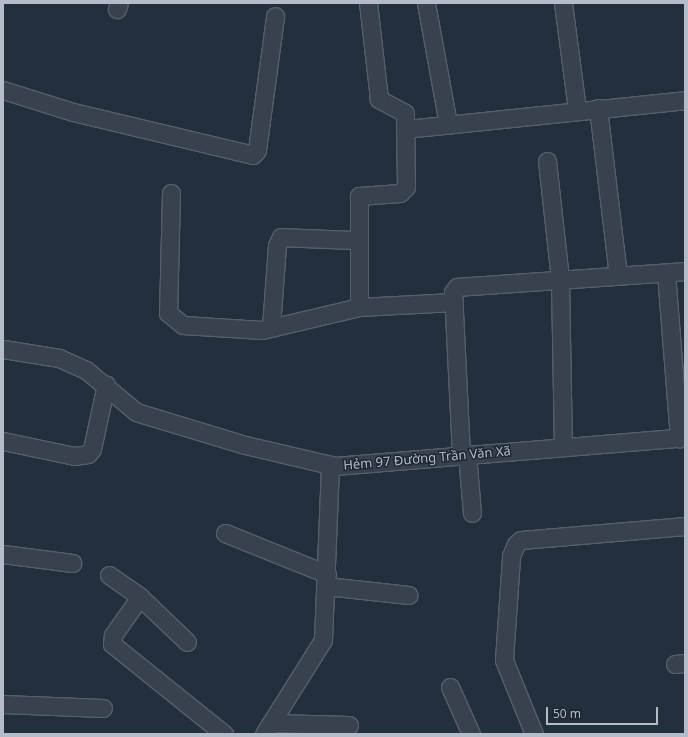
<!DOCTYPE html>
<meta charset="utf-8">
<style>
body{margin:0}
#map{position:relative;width:688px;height:737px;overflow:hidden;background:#242f3e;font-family:"Noto Sans",sans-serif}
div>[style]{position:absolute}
.roads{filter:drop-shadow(1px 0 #565f6c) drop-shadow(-1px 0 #565f6c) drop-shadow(0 1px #565f6c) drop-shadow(0 -1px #565f6c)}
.minor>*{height:17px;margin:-8.5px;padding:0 8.5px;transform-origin:8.5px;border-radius:8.5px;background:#38414e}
span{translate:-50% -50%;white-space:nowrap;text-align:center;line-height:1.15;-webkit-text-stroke:3px #1d2633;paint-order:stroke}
.street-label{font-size:13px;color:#b4bcc9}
.frame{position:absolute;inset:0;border:4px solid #b4bcc9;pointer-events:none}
.scale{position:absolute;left:546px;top:707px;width:112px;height:18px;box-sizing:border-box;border:2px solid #b4bcc9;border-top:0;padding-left:5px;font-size:12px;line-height:14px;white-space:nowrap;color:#b4bcc9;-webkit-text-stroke:3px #1d2633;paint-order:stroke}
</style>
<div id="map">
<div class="roads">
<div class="minor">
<div style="left:426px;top:3px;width:123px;rotate:79.7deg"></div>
<div style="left:563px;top:3px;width:108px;rotate:82.5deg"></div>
<div style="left:117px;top:9px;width:6px;rotate:-72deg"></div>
<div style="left:3px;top:90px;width:73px;rotate:17.4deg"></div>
<div style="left:73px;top:112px;width:185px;rotate:13.4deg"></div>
<div style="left:253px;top:155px;width:6px;rotate:-51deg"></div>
<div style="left:257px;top:150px;width:135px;rotate:-82.3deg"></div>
<div style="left:598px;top:108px;width:168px;rotate:83.2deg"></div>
<div style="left:406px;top:129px;width:281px;rotate:-5.9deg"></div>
<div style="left:547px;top:161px;width:119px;rotate:83.7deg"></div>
<div style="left:560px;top:279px;width:167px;rotate:89deg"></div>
<div style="left:171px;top:193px;width:120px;rotate:91.4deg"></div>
<div style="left:168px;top:313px;width:19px;rotate:39deg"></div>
<div style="left:183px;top:325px;width:79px;rotate:3.6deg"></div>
<div style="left:262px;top:330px;width:100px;rotate:-13.3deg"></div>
<div style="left:359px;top:307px;width:95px;rotate:-3deg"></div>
<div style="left:666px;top:273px;width:166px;rotate:85.5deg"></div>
<div style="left:359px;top:307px;width:111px;rotate:-90deg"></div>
<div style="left:359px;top:196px;width:41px;rotate:-4.2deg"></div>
<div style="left:400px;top:193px;width:8px;rotate:-45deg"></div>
<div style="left:406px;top:187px;width:74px;rotate:-90.8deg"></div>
<div style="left:405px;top:113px;width:30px;rotate:-152deg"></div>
<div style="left:379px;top:99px;width:97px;rotate:-96.5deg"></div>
<div style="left:271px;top:327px;width:82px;rotate:-85.8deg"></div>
<div style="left:277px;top:245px;width:9px;rotate:-63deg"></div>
<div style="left:281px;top:237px;width:76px;rotate:2.3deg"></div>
<div style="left:3px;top:349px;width:57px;rotate:9.1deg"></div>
<div style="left:59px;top:358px;width:30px;rotate:24deg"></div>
<div style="left:86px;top:370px;width:65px;rotate:40deg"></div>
<div style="left:136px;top:412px;width:110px;rotate:16.9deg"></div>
<div style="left:241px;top:444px;width:97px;rotate:13.2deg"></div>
<div style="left:335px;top:466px;width:351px;rotate:-4.7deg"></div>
<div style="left:3px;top:441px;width:73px;rotate:11.9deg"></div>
<div style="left:74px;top:456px;width:14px;rotate:-8deg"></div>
<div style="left:88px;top:454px;width:6px;rotate:-51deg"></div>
<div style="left:92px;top:449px;width:66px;rotate:-77.8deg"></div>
<div style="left:467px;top:454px;width:59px;rotate:85.2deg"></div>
<div style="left:461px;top:455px;width:163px;rotate:-92.8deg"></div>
<div style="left:453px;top:292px;width:6px;rotate:-51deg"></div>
<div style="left:457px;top:287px;width:229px;rotate:-4deg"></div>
<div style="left:225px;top:533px;width:110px;rotate:21.9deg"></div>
<div style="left:3px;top:554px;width:70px;rotate:7.4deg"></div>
<div style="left:109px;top:575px;width:38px;rotate:35deg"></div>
<div style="left:140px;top:597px;width:65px;rotate:43.8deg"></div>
<div style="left:326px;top:586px;width:83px;rotate:6.2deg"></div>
<div style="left:140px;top:597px;width:47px;rotate:125.4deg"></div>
<div style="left:113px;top:635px;width:9px;rotate:96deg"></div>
<div style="left:112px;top:644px;width:144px;rotate:38.8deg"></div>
<div style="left:675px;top:664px;width:10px;rotate:-6deg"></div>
<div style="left:450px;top:687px;width:51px;rotate:65.9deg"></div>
<div style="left:3px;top:704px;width:100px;rotate:2.3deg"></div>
<div style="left:271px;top:723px;width:78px;rotate:1.5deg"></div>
<div style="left:264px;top:734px;width:111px;rotate:-57.9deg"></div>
<div style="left:323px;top:640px;width:175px;rotate:-87.7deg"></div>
<div style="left:534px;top:734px;width:80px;rotate:-112.1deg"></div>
<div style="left:504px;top:660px;width:104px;rotate:-86.1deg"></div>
<div style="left:511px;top:556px;width:13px;rotate:-67deg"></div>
<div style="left:516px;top:544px;width:6px;rotate:-39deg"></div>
<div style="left:521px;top:540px;width:165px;rotate:-4.9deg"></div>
</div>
</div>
<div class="street-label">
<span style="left:427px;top:458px;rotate:-5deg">Hẻm 97 Đường Trần Văn Xã</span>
</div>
<div class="frame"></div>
<div class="scale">50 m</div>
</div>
